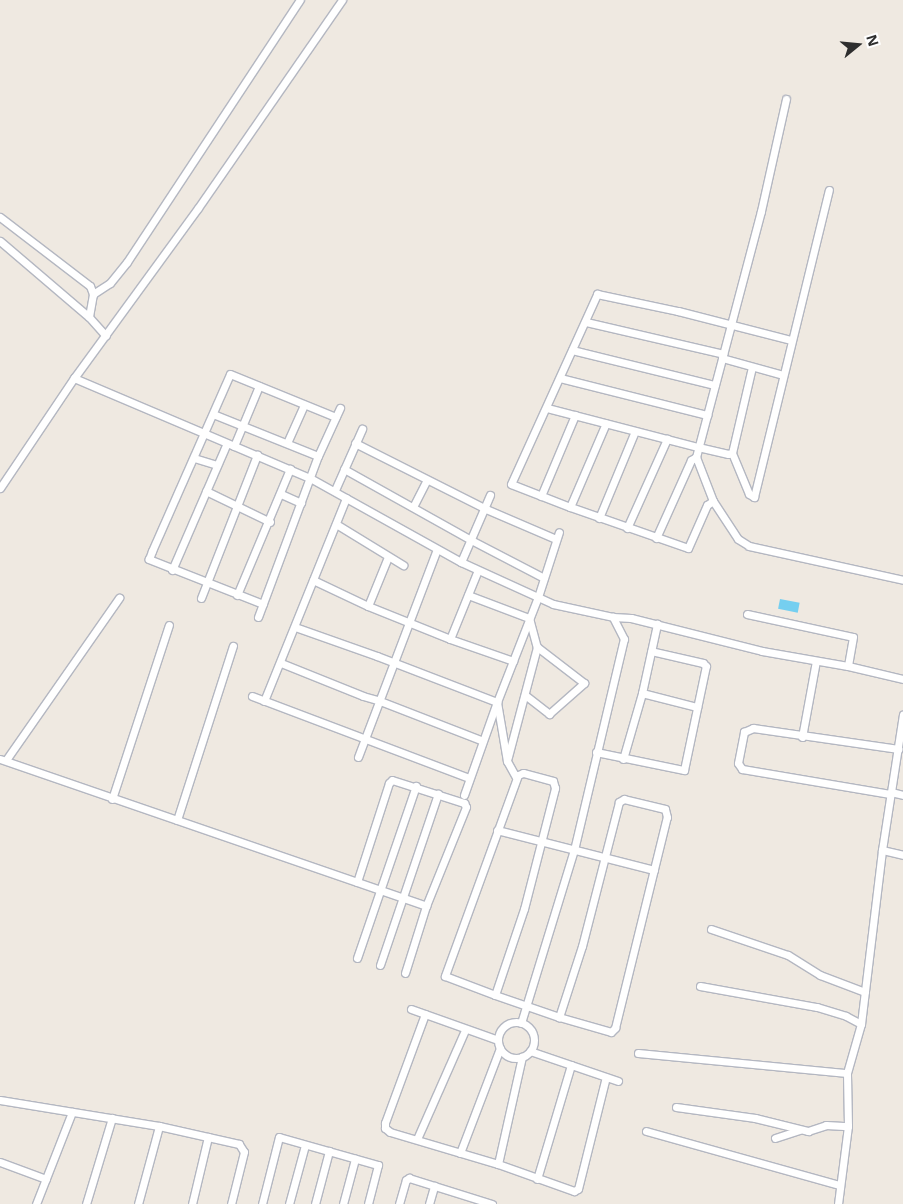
<!DOCTYPE html>
<style>
body{margin:0}
#map{position:relative;width:903px;height:1204px;overflow:hidden;background:#efe9e1;font-family:"Noto Sans",sans-serif}
div>[style]{position:absolute}
.water>*{inset:0;background:#75cff0;transform-origin:0 0}
.roads{filter:drop-shadow(1px 0 #b4b7c1) drop-shadow(-1px 0 #b4b7c1) drop-shadow(0 1px #b4b7c1) drop-shadow(0 -1px #b4b7c1)}
.minor>*{height:7px;margin:-3.5px;padding:0 3.5px;transform-origin:3.5px;border-radius:3.5px;background:#fff}
.minor>.ring{margin:-3.5px;padding:0;box-sizing:content-box;background:none;border:7px solid #fff;border-radius:50%}
span{translate:-50% -50%;white-space:nowrap;text-align:center;line-height:1.15;-webkit-text-stroke:4px #fff;paint-order:stroke}
.north{position:absolute;left:833px;top:20px;width:50px;height:50px;-webkit-text-stroke:4px #fff;paint-order:stroke;rotate:73deg;font-size:14px;font-weight:700;line-height:20px;text-align:center;color:#2e2e2e}
.north::after{content:'';display:block;margin:auto;width:18px;height:22px;background:#2e2e2e;clip-path:polygon(50% 0,100% 100%,50% 72%,0 100%)}
</style>
<div id="map">
<div class="water">
<div style="left:780px;top:599px;width:20px;height:10px;rotate:11deg"></div>
</div>
<div class="roads">
<div class="minor">
<div style="left:786px;top:99px;width:115px;rotate:102.6deg"></div>
<div style="left:761px;top:211px;width:254px;rotate:104.8deg"></div>
<div style="left:696px;top:457px;width:47px;rotate:68.9deg"></div>
<div style="left:713px;top:501px;width:45px;rotate:56.7deg"></div>
<div style="left:738px;top:539px;width:13px;rotate:32deg"></div>
<div style="left:749px;top:546px;width:158px;rotate:12.4deg"></div>
<div style="left:0;top:217px;width:113px;rotate:37.5deg"></div>
<div style="left:90px;top:286px;width:9px;rotate:69deg"></div>
<div style="left:93px;top:294px;width:23px;rotate:100deg"></div>
<div style="left:0;top:241px;width:117px;rotate:40.5deg"></div>
<div style="left:89px;top:317px;width:25px;rotate:48deg"></div>
<div style="left:93px;top:294px;width:20px;rotate:-33deg"></div>
<div style="left:110px;top:283px;width:27px;rotate:-51deg"></div>
<div style="left:127px;top:262px;width:314px;rotate:-56.6deg"></div>
<div style="left:586px;top:322px;width:141px;rotate:13.1deg"></div>
<div style="left:572px;top:350px;width:147px;rotate:13.8deg"></div>
<div style="left:722px;top:358px;width:63px;rotate:15.6deg"></div>
<div style="left:752px;top:367px;width:88px;rotate:103.1deg"></div>
<div style="left:732px;top:453px;width:44px;rotate:67.5deg"></div>
<div style="left:749px;top:494px;width:6px;rotate:31deg"></div>
<div style="left:754px;top:497px;width:316px;rotate:-76.3deg"></div>
<div style="left:74px;top:378px;width:256px;rotate:23deg"></div>
<div style="left:310px;top:478px;width:173px;rotate:29.1deg"></div>
<div style="left:461px;top:562px;width:101px;rotate:24.5deg"></div>
<div style="left:553px;top:604px;width:61px;rotate:12.2deg"></div>
<div style="left:613px;top:617px;width:18px;rotate:3deg"></div>
<div style="left:631px;top:618px;width:135px;rotate:14.1deg"></div>
<div style="left:762px;top:651px;width:87px;rotate:9.9deg"></div>
<div style="left:848px;top:666px;width:57px;rotate:13.3deg"></div>
<div style="left:560px;top:378px;width:152px;rotate:14.1deg"></div>
<div style="left:547px;top:408px;width:156px;rotate:14.5deg"></div>
<div style="left:698px;top:447px;width:31px;rotate:13deg"></div>
<div style="left:728px;top:454px;width:4px;rotate:-14deg"></div>
<div style="left:213px;top:414px;width:113px;rotate:21.8deg"></div>
<div style="left:287px;top:443px;width:42px;rotate:-65.9deg"></div>
<div style="left:355px;top:443px;width:147px;rotate:26.7deg"></div>
<div style="left:486px;top:509px;width:76px;rotate:23.2deg"></div>
<div style="left:234px;top:446px;width:65px;rotate:-67.4deg"></div>
<div style="left:194px;top:458px;width:24px;rotate:17deg"></div>
<div style="left:344px;top:469px;width:145px;rotate:29.2deg"></div>
<div style="left:471px;top:540px;width:82px;rotate:27.5deg"></div>
<div style="left:0;top:488px;width:133px;rotate:-56.1deg"></div>
<div style="left:74px;top:378px;width:210px;rotate:-53.9deg"></div>
<div style="left:198px;top:208px;width:253px;rotate:-55.3deg"></div>
<div style="left:335px;top:490px;width:67px;rotate:-66.1deg"></div>
<div style="left:206px;top:491px;width:71px;rotate:25.8deg"></div>
<div style="left:281px;top:494px;width:22px;rotate:24deg"></div>
<div style="left:541px;top:496px;width:88px;rotate:-67.2deg"></div>
<div style="left:713px;top:501px;width:7px;rotate:146deg"></div>
<div style="left:707px;top:505px;width:47px;rotate:113.8deg"></div>
<div style="left:688px;top:548px;width:125px;rotate:-160.8deg"></div>
<div style="left:570px;top:507px;width:63px;rotate:-158.7deg"></div>
<div style="left:511px;top:484px;width:209px;rotate:-65.6deg"></div>
<div style="left:597px;top:294px;width:83px;rotate:11.9deg"></div>
<div style="left:678px;top:311px;width:117px;rotate:14.4deg"></div>
<div style="left:413px;top:507px;width:30px;rotate:-63deg"></div>
<div style="left:570px;top:507px;width:91px;rotate:-66.8deg"></div>
<div style="left:599px;top:518px;width:94px;rotate:-67.5deg"></div>
<div style="left:336px;top:524px;width:79px;rotate:31.5deg"></div>
<div style="left:627px;top:528px;width:98px;rotate:-65.8deg"></div>
<div style="left:656px;top:538px;width:85px;rotate:-65.8deg"></div>
<div style="left:691px;top:460px;width:6px;rotate:-31deg"></div>
<div style="left:461px;top:562px;width:73px;rotate:-66.6deg"></div>
<div style="left:172px;top:570px;width:138px;rotate:-66.6deg"></div>
<div style="left:313px;top:580px;width:61px;rotate:25.3deg"></div>
<div style="left:368px;top:606px;width:88px;rotate:21.9deg"></div>
<div style="left:450px;top:639px;width:67px;rotate:19.2deg"></div>
<div style="left:237px;top:595px;width:137px;rotate:-67.2deg"></div>
<div style="left:468px;top:595px;width:65px;rotate:20.7deg"></div>
<div style="left:529px;top:618px;width:30px;rotate:75deg"></div>
<div style="left:537px;top:647px;width:114px;rotate:104.8deg"></div>
<div style="left:201px;top:598px;width:154px;rotate:-68.6deg"></div>
<div style="left:263px;top:604px;width:123px;rotate:-158.5deg"></div>
<div style="left:149px;top:559px;width:9px;rotate:-69deg"></div>
<div style="left:152px;top:551px;width:193px;rotate:-66.2deg"></div>
<div style="left:230px;top:374px;width:114px;rotate:22.1deg"></div>
<div style="left:368px;top:606px;width:53px;rotate:-67.8deg"></div>
<div style="left:747px;top:614px;width:108px;rotate:12.2deg"></div>
<div style="left:853px;top:637px;width:29px;rotate:100deg"></div>
<div style="left:258px;top:617px;width:172px;rotate:-69.6deg"></div>
<div style="left:318px;top:456px;width:53px;rotate:-65.4deg"></div>
<div style="left:295px;top:627px;width:87px;rotate:19.5deg"></div>
<div style="left:377px;top:656px;width:129px;rotate:21deg"></div>
<div style="left:497px;top:702px;width:60px;rotate:80.4deg"></div>
<div style="left:507px;top:761px;width:18px;rotate:61deg"></div>
<div style="left:450px;top:639px;width:74px;rotate:-67.9deg"></div>
<div style="left:281px;top:663px;width:88px;rotate:21.9deg"></div>
<div style="left:363px;top:696px;width:18px;rotate:16deg"></div>
<div style="left:380px;top:701px;width:110px;rotate:21.2deg"></div>
<div style="left:642px;top:693px;width:57px;rotate:14.3deg"></div>
<div style="left:525px;top:695px;width:31px;rotate:38deg"></div>
<div style="left:549px;top:714px;width:47px;rotate:-41.5deg"></div>
<div style="left:584px;top:683px;width:59px;rotate:-142.5deg"></div>
<div style="left:252px;top:696px;width:232px;rotate:20.7deg"></div>
<div style="left:264px;top:701px;width:219px;rotate:-68deg"></div>
<div style="left:802px;top:737px;width:77px;rotate:-79.6deg"></div>
<div style="left:596px;top:752px;width:90px;rotate:11.6deg"></div>
<div style="left:684px;top:770px;width:106px;rotate:-78.1deg"></div>
<div style="left:706px;top:666px;width:4px;rotate:-135deg"></div>
<div style="left:703px;top:663px;width:53px;rotate:-167deg"></div>
<div style="left:358px;top:757px;width:222px;rotate:-69.2deg"></div>
<div style="left:0;top:759px;width:451px;rotate:19deg"></div>
<div style="left:623px;top:759px;width:69px;rotate:-73.9deg"></div>
<div style="left:642px;top:693px;width:71px;rotate:-77.7deg"></div>
<div style="left:6px;top:760px;width:198px;rotate:-55.1deg"></div>
<div style="left:891px;top:792px;width:12px;rotate:14deg"></div>
<div style="left:890px;top:794px;width:150px;rotate:-170.4deg"></div>
<div style="left:742px;top:769px;width:7px;rotate:-124deg"></div>
<div style="left:738px;top:763px;width:32px;rotate:-79deg"></div>
<div style="left:744px;top:732px;width:10px;rotate:-24deg"></div>
<div style="left:753px;top:728px;width:147px;rotate:8.2deg"></div>
<div style="left:464px;top:795px;width:99px;rotate:-70.5deg"></div>
<div style="left:497px;top:702px;width:113px;rotate:-68.7deg"></div>
<div style="left:538px;top:597px;width:68px;rotate:-72.1deg"></div>
<div style="left:112px;top:799px;width:183px;rotate:-71.9deg"></div>
<div style="left:177px;top:820px;width:183px;rotate:-72.2deg"></div>
<div style="left:497px;top:830px;width:162px;rotate:14.3deg"></div>
<div style="left:882px;top:850px;width:22px;rotate:13deg"></div>
<div style="left:357px;top:882px;width:104px;rotate:-72.1deg"></div>
<div style="left:389px;top:783px;width:4px;rotate:-45deg"></div>
<div style="left:392px;top:780px;width:76px;rotate:17.7deg"></div>
<div style="left:464px;top:803px;width:4px;rotate:63deg"></div>
<div style="left:466px;top:807px;width:107px;rotate:112deg"></div>
<div style="left:426px;top:906px;width:70px;rotate:107.4deg"></div>
<div style="left:711px;top:929px;width:81px;rotate:18.7deg"></div>
<div style="left:788px;top:955px;width:38px;rotate:32deg"></div>
<div style="left:820px;top:975px;width:48px;rotate:20.7deg"></div>
<div style="left:357px;top:958px;width:182px;rotate:-71.1deg"></div>
<div style="left:380px;top:965px;width:181px;rotate:-71.3deg"></div>
<div style="left:700px;top:986px;width:119px;rotate:10.2deg"></div>
<div style="left:817px;top:1007px;width:30px;rotate:17deg"></div>
<div style="left:846px;top:1016px;width:17px;rotate:28deg"></div>
<div style="left:495px;top:995px;width:91px;rotate:-71.4deg"></div>
<div style="left:524px;top:909px;width:125px;rotate:-75.6deg"></div>
<div style="left:555px;top:788px;width:7px;rotate:-106deg"></div>
<div style="left:553px;top:781px;width:31px;rotate:-165deg"></div>
<div style="left:523px;top:773px;width:5px;rotate:158deg"></div>
<div style="left:518px;top:775px;width:214px;rotate:110deg"></div>
<div style="left:445px;top:976px;width:53px;rotate:20.8deg"></div>
<div style="left:495px;top:995px;width:68px;rotate:19deg"></div>
<div style="left:559px;top:1017px;width:54px;rotate:16.1deg"></div>
<div style="left:611px;top:1032px;width:6px;rotate:-45deg"></div>
<div style="left:615px;top:1028px;width:217px;rotate:-76.2deg"></div>
<div style="left:667px;top:817px;width:8px;rotate:-104deg"></div>
<div style="left:665px;top:809px;width:42px;rotate:-166.3deg"></div>
<div style="left:624px;top:799px;width:6px;rotate:149deg"></div>
<div style="left:619px;top:802px;width:149px;rotate:104.4deg"></div>
<div style="left:582px;top:946px;width:75px;rotate:107.9deg"></div>
<div style="left:411px;top:1009px;width:92px;rotate:19.6deg"></div>
<div style="left:425px;top:1014px;width:116px;rotate:110.2deg"></div>
<div style="left:385px;top:1123px;width:5px;rotate:90deg"></div>
<div style="left:385px;top:1128px;width:6px;rotate:39deg"></div>
<div style="left:390px;top:1132px;width:113px;rotate:16.5deg"></div>
<div style="left:498px;top:1164px;width:81px;rotate:19.6deg"></div>
<div style="left:574px;top:1191px;width:4px;rotate:-27deg"></div>
<div style="left:578px;top:1189px;width:115px;rotate:-76deg"></div>
<div class="ring" style="left:498px;top:1022px;width:29px;height:29px"></div>
<div style="left:521px;top:1023px;width:181px;rotate:-73deg"></div>
<div style="left:574px;top:850px;width:217px;rotate:-76.7deg"></div>
<div style="left:624px;top:639px;width:25px;rotate:-117deg"></div>
<div style="left:530px;top:1051px;width:93px;rotate:18.8deg"></div>
<div style="left:638px;top:1053px;width:210px;rotate:5.5deg"></div>
<div style="left:0;top:1100px;width:161px;rotate:9.3deg"></div>
<div style="left:159px;top:1126px;width:82px;rotate:12.7deg"></div>
<div style="left:239px;top:1144px;width:9px;rotate:58deg"></div>
<div style="left:244px;top:1152px;width:54px;rotate:104deg"></div>
<div style="left:676px;top:1107px;width:80px;rotate:7.9deg"></div>
<div style="left:755px;top:1118px;width:55px;rotate:13.8deg"></div>
<div style="left:808px;top:1131px;width:19px;rotate:-18deg"></div>
<div style="left:826px;top:1125px;width:22px;rotate:3deg"></div>
<div style="left:646px;top:1131px;width:201px;rotate:15.6deg"></div>
<div style="left:775px;top:1138px;width:25px;rotate:-18deg"></div>
<div style="left:417px;top:1139px;width:119px;rotate:-66.2deg"></div>
<div style="left:460px;top:1153px;width:112px;rotate:-69.1deg"></div>
<div style="left:0;top:1162px;width:49px;rotate:20.3deg"></div>
<div style="left:498px;top:1164px;width:110px;rotate:-77.4deg"></div>
<div style="left:537px;top:1179px;width:119px;rotate:-73.4deg"></div>
<div style="left:36px;top:1204px;width:99px;rotate:-68.6deg"></div>
<div style="left:86px;top:1204px;width:90px;rotate:-73.2deg"></div>
<div style="left:138px;top:1204px;width:81px;rotate:-74.9deg"></div>
<div style="left:192px;top:1204px;width:69px;rotate:-76.6deg"></div>
<div style="left:262px;top:1204px;width:69px;rotate:-75.8deg"></div>
<div style="left:279px;top:1137px;width:103px;rotate:15.8deg"></div>
<div style="left:378px;top:1165px;width:40px;rotate:104.4deg"></div>
<div style="left:289px;top:1204px;width:61px;rotate:-74.8deg"></div>
<div style="left:315px;top:1204px;width:55px;rotate:-75.2deg"></div>
<div style="left:343px;top:1204px;width:47px;rotate:-75.1deg"></div>
<div style="left:399px;top:1204px;width:25px;rotate:-74deg"></div>
<div style="left:406px;top:1180px;width:4px;rotate:-34deg"></div>
<div style="left:409px;top:1178px;width:87px;rotate:17.4deg"></div>
<div style="left:429px;top:1204px;width:19px;rotate:-74deg"></div>
<div style="left:838px;top:1204px;width:79px;rotate:-82.7deg"></div>
<div style="left:848px;top:1126px;width:53px;rotate:-91.1deg"></div>
<div style="left:847px;top:1073px;width:51px;rotate:-74.1deg"></div>
<div style="left:861px;top:1024px;width:175px;rotate:-83.1deg"></div>
<div style="left:882px;top:850px;width:137px;rotate:-81.2deg"></div>
</div>
</div>
<div class="north">N</div>
</div>
